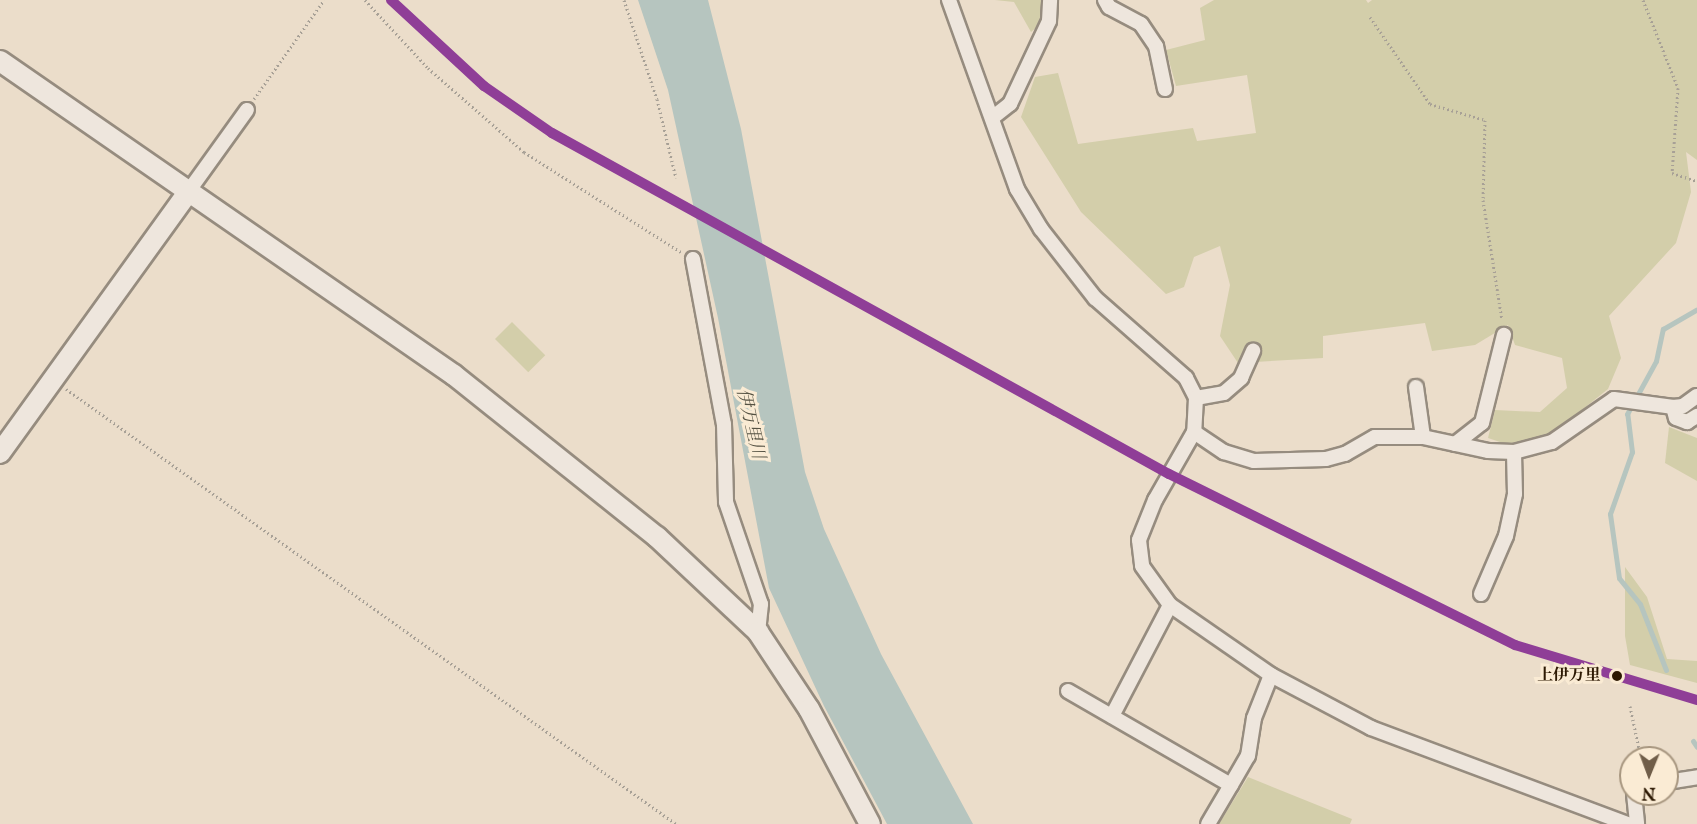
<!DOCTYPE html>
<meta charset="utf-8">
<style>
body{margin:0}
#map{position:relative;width:1697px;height:824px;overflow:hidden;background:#ebddca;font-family:"IM FELL English","Noto Serif JP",serif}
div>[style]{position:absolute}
.green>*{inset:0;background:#d3ceaa;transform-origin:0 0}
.water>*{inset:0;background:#b6c5bf}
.stream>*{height:5px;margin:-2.5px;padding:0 2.5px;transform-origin:2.5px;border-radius:2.5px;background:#b6c5bf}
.path>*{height:3px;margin-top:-1.5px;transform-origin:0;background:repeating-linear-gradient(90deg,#a7a096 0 1.5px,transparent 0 4.5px)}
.roads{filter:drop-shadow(2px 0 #968c7f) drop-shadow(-2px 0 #968c7f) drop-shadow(0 2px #968c7f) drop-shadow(0 -2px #968c7f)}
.street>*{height:14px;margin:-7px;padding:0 7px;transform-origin:7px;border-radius:7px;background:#eee6dd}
.secondary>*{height:20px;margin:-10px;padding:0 10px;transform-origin:10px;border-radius:10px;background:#eee6dd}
.rail-1>*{height:10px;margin:-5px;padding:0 5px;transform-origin:5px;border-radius:5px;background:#8f3e97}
.dots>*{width:16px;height:16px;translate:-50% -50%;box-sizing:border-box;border:3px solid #faebd4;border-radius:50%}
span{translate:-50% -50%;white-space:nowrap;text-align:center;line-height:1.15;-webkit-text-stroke:6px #faebd4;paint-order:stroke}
.stop-label{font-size:16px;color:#2d1903;font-weight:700}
.right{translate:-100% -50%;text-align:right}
.water-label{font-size:18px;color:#555243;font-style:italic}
.north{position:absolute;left:1619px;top:746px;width:60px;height:60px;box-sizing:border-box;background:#faebd4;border:2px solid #a89780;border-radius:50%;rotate:181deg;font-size:16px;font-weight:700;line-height:24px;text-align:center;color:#2d1903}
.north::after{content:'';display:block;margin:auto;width:21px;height:27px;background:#705e49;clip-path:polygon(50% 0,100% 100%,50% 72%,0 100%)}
</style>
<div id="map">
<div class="green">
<div style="clip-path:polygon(995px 0,1043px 0,1043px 22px,1031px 32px,1014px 2px)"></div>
<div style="clip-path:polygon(1214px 0,1366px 0,1368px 3px,1372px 0,1697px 0,1697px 160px,1686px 152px,1691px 192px,1676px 243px,1609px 316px,1621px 358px,1608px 389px,1552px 434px,1509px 445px,1488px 438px,1495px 410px,1540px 412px,1567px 388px,1562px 358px,1515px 345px,1508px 325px,1475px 345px,1432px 351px,1425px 323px,1323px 336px,1323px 358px,1238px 363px,1220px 336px,1230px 285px,1220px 246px,1194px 257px,1184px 287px,1166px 294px,1081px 212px,1021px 117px,1035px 77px,1058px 73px,1078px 144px,1193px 128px,1197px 141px,1256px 133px,1247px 75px,1176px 86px,1166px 50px,1205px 40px,1200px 8px)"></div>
<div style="left:512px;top:322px;width:47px;height:24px;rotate:45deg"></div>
<div style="clip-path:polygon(1669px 427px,1697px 438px,1697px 481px,1665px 463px)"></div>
<div style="clip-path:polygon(1625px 567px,1647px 597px,1667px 659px,1697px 661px,1697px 683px,1630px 665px,1625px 636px)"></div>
<div style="clip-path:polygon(1248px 777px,1352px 819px,1350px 824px,1219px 824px)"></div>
</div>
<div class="water">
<div style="clip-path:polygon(638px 0,708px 0,741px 129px,805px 472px,824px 529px,881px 654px,973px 824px,887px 824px,824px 706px,769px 588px,718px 318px,668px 90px)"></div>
</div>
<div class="stream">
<div style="left:1666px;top:670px;width:71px;rotate:-111.5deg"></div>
<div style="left:1640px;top:604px;width:33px;rotate:-129deg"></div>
<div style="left:1619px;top:578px;width:65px;rotate:-98deg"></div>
<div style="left:1610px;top:514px;width:66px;rotate:-70.5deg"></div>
<div style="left:1632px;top:452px;width:38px;rotate:-97deg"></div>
<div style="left:1627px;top:414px;width:60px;rotate:-61.3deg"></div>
<div style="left:1656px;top:361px;width:33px;rotate:-78deg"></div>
<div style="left:1663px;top:329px;width:39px;rotate:-30deg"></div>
<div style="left:1693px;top:741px;width:7px;rotate:56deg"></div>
</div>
<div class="path">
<div style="left:365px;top:0;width:93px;rotate:47.2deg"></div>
<div style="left:428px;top:68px;width:128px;rotate:41.2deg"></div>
<div style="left:524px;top:152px;width:186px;rotate:32.5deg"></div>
<div style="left:624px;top:0;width:104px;rotate:71.6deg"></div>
<div style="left:657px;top:99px;width:81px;rotate:76.5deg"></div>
<div style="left:1643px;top:0;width:95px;rotate:68.3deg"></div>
<div style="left:1678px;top:88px;width:85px;rotate:94deg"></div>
<div style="left:1672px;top:173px;width:26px;rotate:18deg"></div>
<div style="left:1370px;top:17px;width:106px;rotate:55.4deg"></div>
<div style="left:1430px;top:104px;width:57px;rotate:16.2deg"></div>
<div style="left:1485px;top:120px;width:80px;rotate:91.4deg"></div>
<div style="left:1483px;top:200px;width:121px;rotate:81deg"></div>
<div style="left:254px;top:99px;width:121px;rotate:-54.7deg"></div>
<div style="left:66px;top:389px;width:749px;rotate:35.49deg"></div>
<div style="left:1630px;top:706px;width:53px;rotate:78.1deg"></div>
</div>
<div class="roads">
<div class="street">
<div style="left:949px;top:0;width:201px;rotate:70.2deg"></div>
<div style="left:1017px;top:189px;width:47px;rotate:59deg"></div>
<div style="left:1041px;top:229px;width:88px;rotate:52deg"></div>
<div style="left:1095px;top:298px;width:121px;rotate:41.3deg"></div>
<div style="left:1186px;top:378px;width:22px;rotate:63deg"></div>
<div style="left:1196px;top:398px;width:34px;rotate:93deg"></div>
<div style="left:1194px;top:432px;width:78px;rotate:119.8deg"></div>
<div style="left:1155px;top:500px;width:43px;rotate:111.8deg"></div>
<div style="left:1139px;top:540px;width:26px;rotate:83deg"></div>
<div style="left:1142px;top:566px;width:48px;rotate:54.3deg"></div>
<div style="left:1170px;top:605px;width:123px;rotate:34.7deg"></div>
<div style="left:1271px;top:675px;width:113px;rotate:27.9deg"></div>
<div style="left:1371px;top:728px;width:274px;rotate:20.5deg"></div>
<div style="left:1105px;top:0;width:8px;rotate:60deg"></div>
<div style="left:1109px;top:7px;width:36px;rotate:28deg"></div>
<div style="left:1141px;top:24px;width:27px;rotate:56deg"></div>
<div style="left:1156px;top:46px;width:44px;rotate:78.2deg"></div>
<div style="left:992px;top:118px;width:23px;rotate:-38deg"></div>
<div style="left:1010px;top:104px;width:92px;rotate:-64.8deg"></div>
<div style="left:1049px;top:21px;width:21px;rotate:-87deg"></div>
<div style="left:188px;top:192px;width:101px;rotate:-54.3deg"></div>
<div style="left:693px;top:259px;width:168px;rotate:79.4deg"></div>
<div style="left:724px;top:424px;width:78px;rotate:88.5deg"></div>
<div style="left:726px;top:502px;width:108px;rotate:71.1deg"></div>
<div style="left:761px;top:604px;width:28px;rotate:96deg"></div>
<div style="left:1416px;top:387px;width:50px;rotate:82deg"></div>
<div style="left:1196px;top:398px;width:28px;rotate:-10deg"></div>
<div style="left:1224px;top:393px;width:23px;rotate:-41deg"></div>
<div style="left:1241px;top:378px;width:30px;rotate:-66deg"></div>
<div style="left:1673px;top:407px;width:11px;rotate:75deg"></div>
<div style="left:1676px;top:418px;width:12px;rotate:20deg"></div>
<div style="left:1687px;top:422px;width:12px;rotate:-31deg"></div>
<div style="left:1194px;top:432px;width:36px;rotate:34deg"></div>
<div style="left:1224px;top:452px;width:31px;rotate:17deg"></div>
<div style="left:1254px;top:461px;width:72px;rotate:-1.6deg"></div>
<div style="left:1326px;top:459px;width:20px;rotate:-15deg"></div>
<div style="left:1345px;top:454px;width:34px;rotate:-30deg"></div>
<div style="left:1375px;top:437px;width:48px"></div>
<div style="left:1423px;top:437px;width:66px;rotate:12.2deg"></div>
<div style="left:1488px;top:451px;width:26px;rotate:2deg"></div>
<div style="left:1514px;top:452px;width:39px;rotate:-15deg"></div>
<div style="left:1552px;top:442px;width:75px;rotate:-34.7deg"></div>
<div style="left:1614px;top:399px;width:60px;rotate:7.7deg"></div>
<div style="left:1673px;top:407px;width:10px;rotate:-6deg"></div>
<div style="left:1683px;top:406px;width:17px;rotate:-36deg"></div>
<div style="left:1455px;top:444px;width:34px;rotate:-38deg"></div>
<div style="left:1482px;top:423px;width:91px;rotate:-76deg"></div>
<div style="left:1481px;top:594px;width:63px;rotate:-66.7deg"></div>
<div style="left:1506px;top:536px;width:43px;rotate:-77.9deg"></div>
<div style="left:1515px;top:494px;width:42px;rotate:-91.4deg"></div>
<div style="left:1068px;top:691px;width:188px;rotate:30deg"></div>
<div style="left:1231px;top:785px;width:45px;rotate:120.5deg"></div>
<div style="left:1112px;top:716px;width:125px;rotate:-62.4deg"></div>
<div style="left:1667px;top:782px;width:30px;rotate:-9deg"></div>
<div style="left:1231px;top:785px;width:34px;rotate:-60deg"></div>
<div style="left:1248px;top:756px;width:38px;rotate:-81deg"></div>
<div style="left:1254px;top:718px;width:46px;rotate:-68.4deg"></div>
<div style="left:1634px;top:794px;width:30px;rotate:84deg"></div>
</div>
<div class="secondary">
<div style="left:0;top:61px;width:552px;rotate:34.67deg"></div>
<div style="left:454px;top:375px;width:260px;rotate:38.6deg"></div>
<div style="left:657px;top:537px;width:139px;rotate:43.2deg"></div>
<div style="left:758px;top:632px;width:92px;rotate:56.5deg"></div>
<div style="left:809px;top:709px;width:130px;rotate:62.1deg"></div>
<div style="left:0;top:453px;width:322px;rotate:-54.2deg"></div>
</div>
</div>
<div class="rail-1">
<div style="left:391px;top:0;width:127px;rotate:42.8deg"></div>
<div style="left:484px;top:86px;width:83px;rotate:34.7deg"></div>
<div style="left:552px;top:133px;width:705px;rotate:28.93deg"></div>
<div style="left:1169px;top:474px;width:386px;rotate:26.3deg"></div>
<div style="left:1515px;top:645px;width:190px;rotate:16.8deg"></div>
</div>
<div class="dots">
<div style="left:1617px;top:676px;background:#2d1903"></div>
</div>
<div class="stop-label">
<span class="right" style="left:1601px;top:676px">上伊万里</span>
</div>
<div class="water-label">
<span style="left:749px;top:424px;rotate:77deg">伊万里川</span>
</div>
<div class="north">N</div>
</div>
